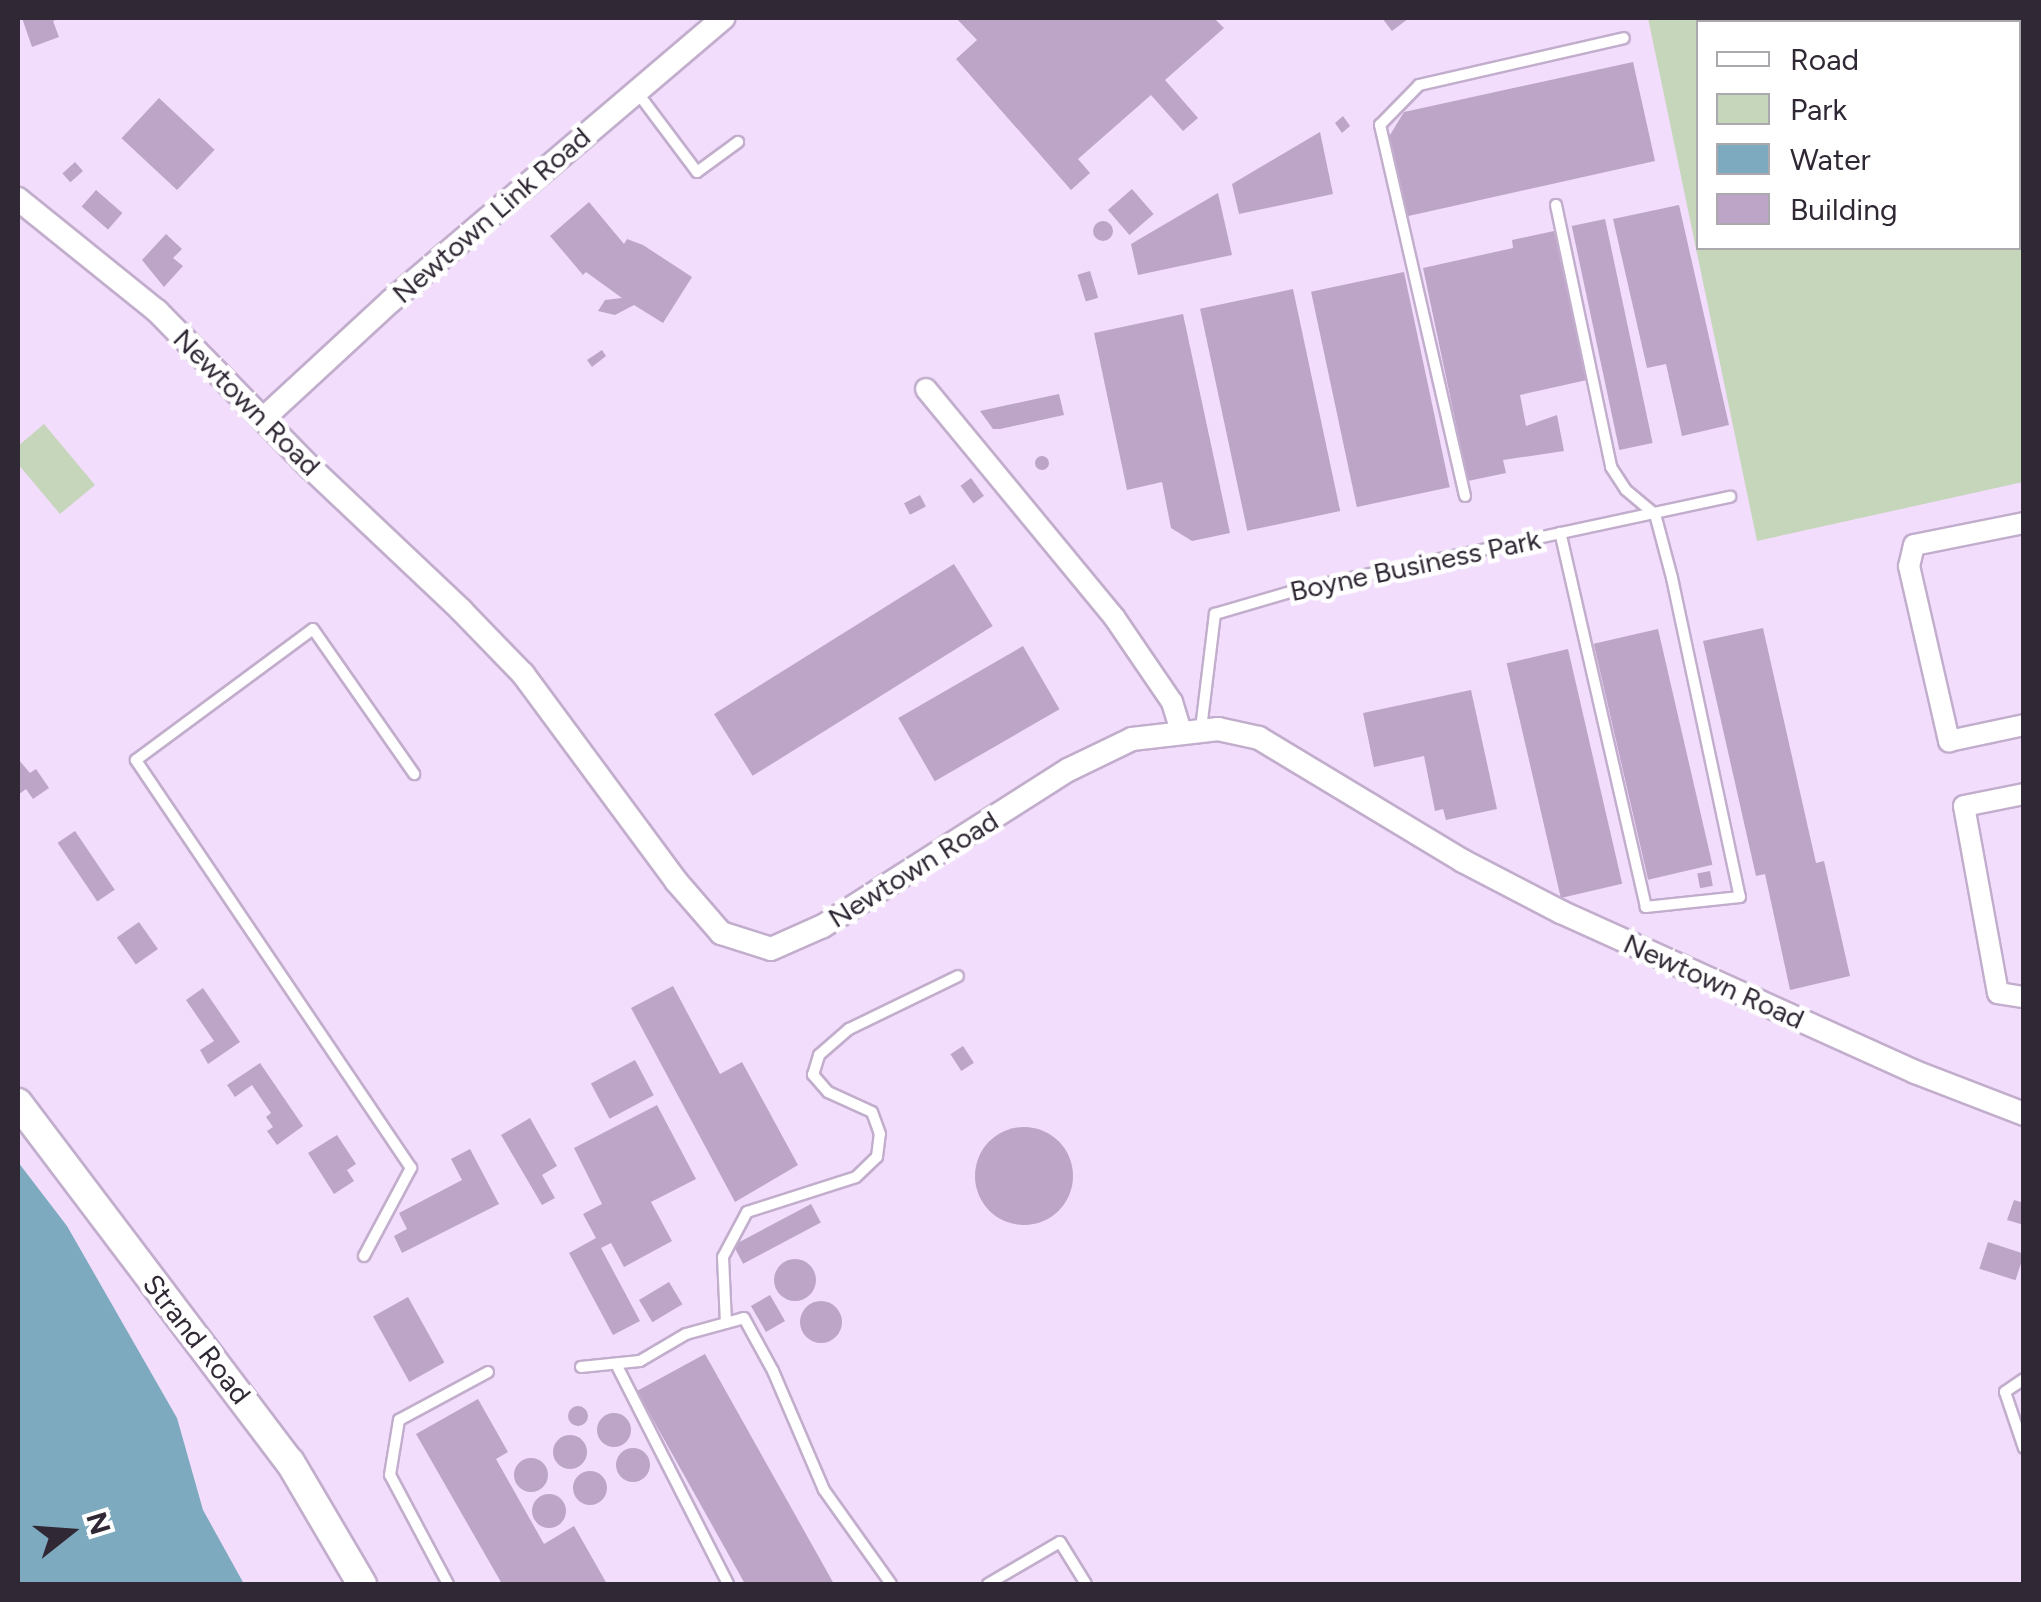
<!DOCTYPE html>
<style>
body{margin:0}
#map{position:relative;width:2041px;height:1602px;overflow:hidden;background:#f2ddfc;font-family:Figtree,sans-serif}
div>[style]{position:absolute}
.green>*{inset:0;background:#c6d6bb}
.water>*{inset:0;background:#7eaac0}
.building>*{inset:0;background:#bda5c8;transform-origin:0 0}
.round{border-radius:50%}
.roads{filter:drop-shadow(2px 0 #c2aecc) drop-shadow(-2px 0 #c2aecc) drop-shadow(0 2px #c2aecc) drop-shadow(0 -2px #c2aecc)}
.service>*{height:10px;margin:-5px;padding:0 5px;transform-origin:5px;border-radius:5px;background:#fff}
.minor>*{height:20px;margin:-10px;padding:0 10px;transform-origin:10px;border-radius:10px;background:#fff}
.tertiary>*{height:22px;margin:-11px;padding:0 11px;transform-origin:11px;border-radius:11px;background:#fff}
.secondary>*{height:28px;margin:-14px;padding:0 14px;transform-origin:14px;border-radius:14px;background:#fff}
span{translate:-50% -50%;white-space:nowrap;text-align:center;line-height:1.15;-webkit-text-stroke:9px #fff;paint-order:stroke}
.street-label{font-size:28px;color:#302834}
.frame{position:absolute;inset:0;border:20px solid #302834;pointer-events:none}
.legend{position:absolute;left:1696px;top:20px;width:325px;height:230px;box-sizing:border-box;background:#fff;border:2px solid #aca9ae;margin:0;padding:12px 18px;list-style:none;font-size:30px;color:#302834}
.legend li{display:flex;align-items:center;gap:20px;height:50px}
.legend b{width:50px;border:2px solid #aca9ae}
.north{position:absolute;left:20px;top:1482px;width:100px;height:100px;-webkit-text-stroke:8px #fff;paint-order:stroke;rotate:73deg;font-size:28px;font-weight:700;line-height:40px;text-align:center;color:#302834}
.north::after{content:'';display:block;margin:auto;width:35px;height:45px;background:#302834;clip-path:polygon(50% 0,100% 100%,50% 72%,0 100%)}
</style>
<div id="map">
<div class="green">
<div style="clip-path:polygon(evenodd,1648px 18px,2023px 18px,2023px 482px,1757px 541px,1648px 18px,1698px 22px,2018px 22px,2018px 248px,1698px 248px,1698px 22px)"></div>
<div style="clip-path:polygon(44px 424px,95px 485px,60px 514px,18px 464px,18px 446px)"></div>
</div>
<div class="water">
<div style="clip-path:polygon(18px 1162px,67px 1226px,177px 1418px,203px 1510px,244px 1584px,18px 1584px)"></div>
</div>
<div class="building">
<div style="clip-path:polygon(22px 18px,61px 18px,53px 21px,59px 37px,32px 47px)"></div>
<div style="clip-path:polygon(956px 18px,1214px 18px,1224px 28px,1165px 80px,1198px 118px,1183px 131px,1151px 95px,1078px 159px,1090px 173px,1071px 190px,956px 59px,977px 40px)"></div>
<div style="clip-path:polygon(1382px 18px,1409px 18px,1392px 31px)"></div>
<div style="clip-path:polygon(1633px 62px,1655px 161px,1404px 217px,1387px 140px,1404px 112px)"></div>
<div style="left:159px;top:98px;width:76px;height:55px;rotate:43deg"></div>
<div style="clip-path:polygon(1343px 116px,1350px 126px,1342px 133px,1335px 123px)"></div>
<div style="clip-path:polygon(1320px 132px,1333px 194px,1239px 214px,1232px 184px)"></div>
<div style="left:75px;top:162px;width:12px;height:17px;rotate:48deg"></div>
<div style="left:1132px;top:189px;width:33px;height:32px;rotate:49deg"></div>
<div style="left:96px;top:190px;width:35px;height:22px;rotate:41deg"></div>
<div style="clip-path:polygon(1218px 193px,1232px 255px,1138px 275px,1131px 244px)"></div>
<div style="clip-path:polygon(589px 202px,624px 244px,627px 239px,643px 245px,692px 277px,663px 323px,634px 305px,615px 315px,598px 311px,605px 300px,622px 298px,586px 272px,583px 275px,550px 236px)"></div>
<div style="clip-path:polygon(1679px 205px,1729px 425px,1682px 436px,1666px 364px,1647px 368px,1613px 219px)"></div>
<div style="left:1605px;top:219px;width:229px;height:34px;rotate:78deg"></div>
<div class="round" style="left:1093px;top:221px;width:20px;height:20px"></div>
<div style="clip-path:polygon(1554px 231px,1587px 380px,1520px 395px,1526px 426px,1557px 415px,1564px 451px,1503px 460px,1506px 473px,1468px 481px,1423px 268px,1513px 248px,1512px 240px)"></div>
<div style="clip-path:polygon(166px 234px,182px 249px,173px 258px,183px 266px,164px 287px,142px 260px)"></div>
<div style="left:1090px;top:271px;width:28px;height:13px;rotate:73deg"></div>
<div style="left:1404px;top:272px;width:220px;height:95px;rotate:78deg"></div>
<div style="left:1293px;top:289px;width:227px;height:95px;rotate:78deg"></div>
<div style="clip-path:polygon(1183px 314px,1230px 533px,1192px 541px,1171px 528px,1162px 482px,1127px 490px,1094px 333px)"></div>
<div style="clip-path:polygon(602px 350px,606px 356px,592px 367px,587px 360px)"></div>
<div style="clip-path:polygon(1059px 394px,1064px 415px,1000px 429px,993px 429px,980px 411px)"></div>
<div class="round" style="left:1035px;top:456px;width:14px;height:14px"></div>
<div style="left:971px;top:478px;width:22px;height:13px;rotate:54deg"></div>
<div style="left:920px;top:495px;width:13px;height:18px;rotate:63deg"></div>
<div style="left:954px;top:564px;width:73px;height:283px;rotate:58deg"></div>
<div style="clip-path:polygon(1763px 628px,1816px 863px,1824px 861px,1850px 976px,1790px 990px,1765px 874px,1756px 876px,1703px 641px)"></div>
<div style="left:1658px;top:629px;width:242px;height:66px;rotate:77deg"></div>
<div style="left:1023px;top:646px;width:73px;height:144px;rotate:60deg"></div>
<div style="left:1568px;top:649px;width:241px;height:63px;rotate:77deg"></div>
<div style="clip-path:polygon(1471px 690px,1497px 809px,1446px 820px,1443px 809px,1435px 811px,1424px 756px,1374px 767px,1363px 713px)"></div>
<div style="clip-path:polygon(18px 759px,30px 773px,36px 769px,49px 788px,33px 799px,26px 789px,18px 795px)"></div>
<div style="left:75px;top:831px;width:71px;height:21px;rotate:56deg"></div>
<div style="left:1710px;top:871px;width:15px;height:13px;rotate:79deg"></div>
<div style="left:139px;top:922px;width:33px;height:27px;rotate:55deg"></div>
<div style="clip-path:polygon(673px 986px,720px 1074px,742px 1062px,798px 1165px,735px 1202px,631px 1008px)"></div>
<div style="clip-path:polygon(203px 988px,240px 1042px,208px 1064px,200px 1050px,214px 1041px,186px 1000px)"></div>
<div style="left:963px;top:1046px;width:20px;height:15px;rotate:57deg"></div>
<div style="left:635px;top:1060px;width:40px;height:50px;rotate:62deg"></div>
<div style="clip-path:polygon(260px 1063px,303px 1126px,277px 1145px,267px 1131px,273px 1127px,266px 1117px,271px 1113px,252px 1085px,235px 1097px,227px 1085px)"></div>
<div style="clip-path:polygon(657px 1105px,696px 1179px,651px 1202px,672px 1241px,624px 1267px,611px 1243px,601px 1248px,640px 1321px,613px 1335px,569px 1253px,596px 1238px,583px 1214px,602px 1204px,574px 1148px)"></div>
<div style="clip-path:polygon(530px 1118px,557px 1166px,542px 1175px,555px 1198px,542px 1205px,501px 1135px)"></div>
<div class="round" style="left:975px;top:1127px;width:98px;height:98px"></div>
<div style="clip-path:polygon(337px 1135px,356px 1164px,347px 1170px,354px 1181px,334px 1194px,308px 1153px)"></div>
<div style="clip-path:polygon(470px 1149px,499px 1204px,402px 1253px,394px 1236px,407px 1229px,399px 1213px,462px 1180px,451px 1159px)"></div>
<div style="clip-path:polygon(2014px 1200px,2024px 1203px,2024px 1225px,2007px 1220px)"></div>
<div style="left:811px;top:1204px;width:21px;height:88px;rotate:62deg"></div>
<div style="left:1988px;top:1242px;width:38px;height:28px;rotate:18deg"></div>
<div class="round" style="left:774px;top:1259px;width:42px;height:42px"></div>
<div style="left:669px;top:1282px;width:26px;height:35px;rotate:59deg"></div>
<div style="left:770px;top:1295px;width:30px;height:22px;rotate:60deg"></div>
<div style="left:408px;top:1297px;width:75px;height:40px;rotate:61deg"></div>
<div class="round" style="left:800px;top:1301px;width:42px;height:42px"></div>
<div style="clip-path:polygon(705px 1354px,834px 1584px,745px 1584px,637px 1391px)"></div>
<div style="clip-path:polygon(478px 1399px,508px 1452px,496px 1459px,544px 1544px,574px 1526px,607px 1584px,502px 1584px,416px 1434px)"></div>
<div class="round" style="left:568px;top:1406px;width:20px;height:20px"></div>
<div class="round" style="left:597px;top:1413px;width:34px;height:34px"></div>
<div class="round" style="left:553px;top:1435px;width:34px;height:34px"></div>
<div class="round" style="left:616px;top:1448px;width:34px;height:34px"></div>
<div class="round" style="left:514px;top:1458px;width:34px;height:34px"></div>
<div class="round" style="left:573px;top:1471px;width:34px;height:34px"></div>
<div class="round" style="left:532px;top:1494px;width:34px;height:34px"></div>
</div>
<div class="roads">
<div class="service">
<div style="left:637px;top:92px;width:100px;rotate:53.1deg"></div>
<div style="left:697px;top:172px;width:51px;rotate:-36.2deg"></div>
<div style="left:1556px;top:205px;width:268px;rotate:78.1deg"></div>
<div style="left:1611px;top:467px;width:27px;rotate:57deg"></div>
<div style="left:1626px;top:490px;width:38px;rotate:40deg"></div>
<div style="left:1655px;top:514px;width:66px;rotate:75.1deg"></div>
<div style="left:1672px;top:578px;width:326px;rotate:78deg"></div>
<div style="left:1740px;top:897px;width:95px;rotate:173.9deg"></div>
<div style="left:1646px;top:907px;width:384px;rotate:-102.9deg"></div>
<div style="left:1465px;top:496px;width:381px;rotate:-102.9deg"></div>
<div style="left:1380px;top:125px;width:56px;rotate:-45.7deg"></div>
<div style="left:1419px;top:85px;width:210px;rotate:-12.9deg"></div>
<div style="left:1201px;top:729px;width:116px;rotate:-83.1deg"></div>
<div style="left:1215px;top:614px;width:93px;rotate:-16.3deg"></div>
<div style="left:1304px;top:588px;width:436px;rotate:-12.1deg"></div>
<div style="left:364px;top:1256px;width:100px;rotate:-61.9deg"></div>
<div style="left:411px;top:1168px;width:492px;rotate:-124deg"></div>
<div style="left:136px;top:760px;width:220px;rotate:-36.5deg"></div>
<div style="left:313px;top:629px;width:177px;rotate:55.1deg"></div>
<div style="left:726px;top:1323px;width:66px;rotate:-92.6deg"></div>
<div style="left:723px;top:1257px;width:51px;rotate:-61.9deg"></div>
<div style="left:747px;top:1212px;width:114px;rotate:-17.8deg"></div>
<div style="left:856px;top:1177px;width:29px;rotate:-44deg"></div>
<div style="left:877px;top:1157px;width:23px;rotate:-83deg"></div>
<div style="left:880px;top:1134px;width:23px;rotate:-110deg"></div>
<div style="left:872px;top:1112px;width:48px;rotate:-155.6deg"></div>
<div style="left:828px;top:1092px;width:23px;rotate:-131deg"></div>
<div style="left:813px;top:1075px;width:21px;rotate:-73deg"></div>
<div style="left:819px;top:1055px;width:40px;rotate:-41deg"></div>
<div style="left:849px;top:1029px;width:121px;rotate:-25.9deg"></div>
<div style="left:616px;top:1364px;width:247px;rotate:63deg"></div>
<div style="left:581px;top:1367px;width:59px;rotate:-5.8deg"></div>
<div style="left:640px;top:1361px;width:53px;rotate:-30.4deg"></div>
<div style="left:686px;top:1334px;width:60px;rotate:-15.4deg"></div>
<div style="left:744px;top:1318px;width:60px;rotate:61.3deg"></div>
<div style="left:773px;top:1371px;width:129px;rotate:66.8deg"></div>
<div style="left:824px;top:1490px;width:115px;rotate:54.5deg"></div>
<div style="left:2024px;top:1379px;width:23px;rotate:146deg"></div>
<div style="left:2005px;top:1392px;width:59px;rotate:71.3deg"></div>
<div style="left:448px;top:1584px;width:123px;rotate:-118deg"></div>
<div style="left:390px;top:1475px;width:56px;rotate:-80.7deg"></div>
<div style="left:399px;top:1420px;width:101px;rotate:-28.3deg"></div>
<div style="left:988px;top:1584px;width:83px;rotate:-30.3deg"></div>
<div style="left:1060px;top:1542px;width:49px;rotate:58.2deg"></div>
</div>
<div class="minor">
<div style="left:926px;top:389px;width:296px;rotate:50.5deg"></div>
<div style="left:1114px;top:617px;width:103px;rotate:55.7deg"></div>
<div style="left:1172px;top:702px;width:30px;rotate:73deg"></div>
<div style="left:2024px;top:523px;width:112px;rotate:168.7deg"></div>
<div style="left:1914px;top:545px;width:22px;rotate:103deg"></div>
<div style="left:1909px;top:566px;width:180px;rotate:77.1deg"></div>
<div style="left:1949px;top:741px;width:77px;rotate:-12deg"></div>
<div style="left:2024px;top:794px;width:61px;rotate:168.7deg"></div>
<div style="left:1964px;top:806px;width:190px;rotate:79.7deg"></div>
<div style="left:1998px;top:993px;width:26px;rotate:9deg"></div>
</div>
<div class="tertiary">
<div style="left:18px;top:199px;width:179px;rotate:38.9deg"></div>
<div style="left:157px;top:311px;width:220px;rotate:45.6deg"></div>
<div style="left:311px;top:468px;width:207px;rotate:43.4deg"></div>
<div style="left:461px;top:610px;width:89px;rotate:45.9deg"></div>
<div style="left:523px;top:674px;width:257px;rotate:53.5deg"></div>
<div style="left:676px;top:881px;width:69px;rotate:49.1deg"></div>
<div style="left:721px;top:933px;width:52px;rotate:17.7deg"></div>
<div style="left:771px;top:949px;width:57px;rotate:-23.9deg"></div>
<div style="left:823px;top:926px;width:290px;rotate:-32.5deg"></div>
<div style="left:1068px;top:770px;width:71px;rotate:-25.8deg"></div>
<div style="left:1132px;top:739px;width:87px;rotate:-6.6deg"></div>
<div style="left:1218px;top:729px;width:42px;rotate:12.4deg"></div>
<div style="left:1259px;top:738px;width:238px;rotate:31.1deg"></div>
<div style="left:1463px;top:861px;width:110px;rotate:27.5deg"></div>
<div style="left:1561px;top:912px;width:388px;rotate:24.3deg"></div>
<div style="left:1915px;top:1072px;width:117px;rotate:21.1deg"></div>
<div style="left:264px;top:418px;width:174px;rotate:-42.7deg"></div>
<div style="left:392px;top:300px;width:435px;rotate:-40.4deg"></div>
</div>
<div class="secondary">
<div style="left:18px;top:1103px;width:450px;rotate:52.9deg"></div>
<div style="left:290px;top:1462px;width:142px;rotate:59.5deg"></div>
</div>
</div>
<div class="street-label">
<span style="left:491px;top:215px;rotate:-41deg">Newtown Link Road</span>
<span style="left:247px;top:402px;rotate:45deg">Newtown Road</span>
<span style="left:1415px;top:565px;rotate:-12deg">Boyne Business Park</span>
<span style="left:913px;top:869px;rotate:-32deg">Newtown Road</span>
<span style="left:1714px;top:981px;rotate:24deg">Newtown Road</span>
<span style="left:197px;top:1339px;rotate:52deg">Strand Road</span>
</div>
<div class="frame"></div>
<ul class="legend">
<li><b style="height:12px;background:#fff"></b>Road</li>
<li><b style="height:28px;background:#c6d6bb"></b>Park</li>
<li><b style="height:28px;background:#7eaac0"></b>Water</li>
<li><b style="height:28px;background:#bda5c8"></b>Building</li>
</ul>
<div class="north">N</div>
</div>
